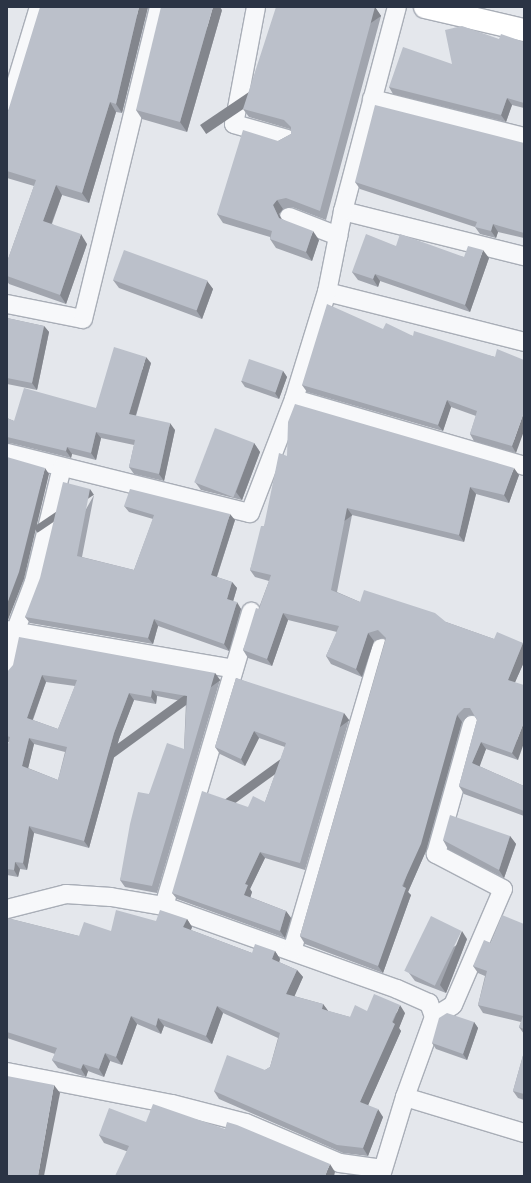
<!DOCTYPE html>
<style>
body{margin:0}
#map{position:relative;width:531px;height:1183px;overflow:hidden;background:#e4e7ec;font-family:Rubik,sans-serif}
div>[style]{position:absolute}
.roads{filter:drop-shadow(1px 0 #a9aeb7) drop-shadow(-1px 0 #a9aeb7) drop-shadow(0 1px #a9aeb7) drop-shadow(0 -1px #a9aeb7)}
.street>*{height:18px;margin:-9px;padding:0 9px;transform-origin:9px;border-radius:9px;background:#f7f8fa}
.secondary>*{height:22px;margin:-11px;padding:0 11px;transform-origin:11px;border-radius:11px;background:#fff}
.wall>*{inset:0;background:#a1a5ae}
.shaded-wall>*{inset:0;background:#83868d;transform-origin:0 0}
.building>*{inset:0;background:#bbc0ca;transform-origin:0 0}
span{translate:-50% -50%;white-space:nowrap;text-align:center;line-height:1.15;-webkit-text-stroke:3.5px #f4f6f9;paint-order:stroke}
.frame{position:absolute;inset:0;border:8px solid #2b3445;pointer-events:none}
</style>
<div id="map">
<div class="roads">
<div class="street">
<div style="left:256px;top:7px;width:119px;rotate:100.6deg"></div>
<div style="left:234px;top:124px;width:55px;rotate:15.8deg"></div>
<div style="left:372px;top:99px;width:157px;rotate:14deg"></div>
<div style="left:7px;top:113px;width:111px;rotate:-73.2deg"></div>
<div style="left:343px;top:211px;width:187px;rotate:14deg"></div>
<div style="left:289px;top:217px;width:53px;rotate:21.2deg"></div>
<div style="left:327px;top:292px;width:203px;rotate:14.2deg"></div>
<div style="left:7px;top:304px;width:77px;rotate:11.2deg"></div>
<div style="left:83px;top:319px;width:321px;rotate:-76.3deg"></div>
<div style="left:294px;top:399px;width:240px;rotate:16.2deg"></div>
<div style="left:7px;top:453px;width:250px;rotate:13.9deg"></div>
<div style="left:250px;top:513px;width:122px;rotate:-68.9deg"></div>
<div style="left:294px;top:399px;width:112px;rotate:-72.9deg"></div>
<div style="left:327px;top:292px;width:83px;rotate:-78.8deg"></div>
<div style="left:343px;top:211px;width:211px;rotate:-75.2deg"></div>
<div style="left:7px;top:630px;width:230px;rotate:9.7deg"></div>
<div style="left:7px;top:670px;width:39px;rotate:-78deg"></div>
<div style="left:15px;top:632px;width:53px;rotate:-69.2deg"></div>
<div style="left:34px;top:582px;width:118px;rotate:-76.3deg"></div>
<div style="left:164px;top:906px;width:307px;rotate:-73.5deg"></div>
<div style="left:7px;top:909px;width:61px;rotate:-14.3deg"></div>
<div style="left:66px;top:894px;width:45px;rotate:3.8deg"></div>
<div style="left:111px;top:897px;width:54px;rotate:9.6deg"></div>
<div style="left:164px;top:906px;width:247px;rotate:19.6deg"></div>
<div style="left:397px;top:989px;width:35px;rotate:24deg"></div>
<div style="left:429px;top:1003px;width:15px;rotate:70deg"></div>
<div style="left:434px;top:1017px;width:85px;rotate:109.9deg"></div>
<div style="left:405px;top:1097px;width:124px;rotate:16.8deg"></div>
<div style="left:292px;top:951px;width:316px;rotate:-73.6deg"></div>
<div style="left:434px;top:1017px;width:22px;rotate:-32deg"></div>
<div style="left:453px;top:1005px;width:126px;rotate:-66.7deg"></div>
<div style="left:503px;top:889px;width:76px;rotate:-152.4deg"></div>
<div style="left:436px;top:854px;width:134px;rotate:-74.4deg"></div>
<div style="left:7px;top:1072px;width:168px;rotate:11deg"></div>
<div style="left:172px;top:1104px;width:76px;rotate:14.4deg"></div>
<div style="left:246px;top:1123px;width:102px;rotate:23.1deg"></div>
<div style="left:340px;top:1163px;width:43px;rotate:7.9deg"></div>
<div style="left:381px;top:1176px;width:83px;rotate:-73.1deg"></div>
</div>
<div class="secondary">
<div style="left:425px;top:7px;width:102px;rotate:13.1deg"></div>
</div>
</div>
<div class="wall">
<div style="clip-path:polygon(148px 7px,122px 113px,116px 112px,89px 203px,62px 195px,52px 224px,87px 244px,66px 304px,9px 284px,7px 281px,7px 262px,34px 186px,7px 178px,7px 111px)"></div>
<div style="clip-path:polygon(375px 7px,381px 16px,326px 220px,292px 207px,283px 209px,279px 214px,282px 219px,319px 240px,312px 261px,276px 248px,270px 239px,270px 237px,223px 223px,217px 214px,278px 141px,291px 134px,291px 130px,290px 129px,249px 117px,243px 109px,341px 8px)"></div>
<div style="clip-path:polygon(222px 10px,187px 132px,142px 119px,136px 110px)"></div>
<div style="clip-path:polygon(499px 39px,524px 42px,524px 108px,512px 105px,506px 122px,393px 94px,389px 87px,452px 64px)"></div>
<div style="clip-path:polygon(524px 143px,524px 238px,498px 232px,496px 238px,480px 234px,475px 227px,360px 189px,355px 182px)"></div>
<div style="clip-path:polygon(396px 246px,464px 257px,489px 258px,470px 312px,380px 281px,378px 287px,358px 280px,352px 272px)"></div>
<div style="clip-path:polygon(113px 280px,207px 281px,213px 289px,202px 319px,119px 288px)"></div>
<div style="clip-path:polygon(7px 318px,44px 326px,49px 332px,37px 390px,7px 384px)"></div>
<div style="clip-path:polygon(383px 329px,413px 336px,495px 357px,516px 453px,474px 441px,470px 434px,476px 416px,451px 407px,443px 431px,307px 392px,302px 385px)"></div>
<div style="clip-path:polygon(151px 363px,136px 416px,175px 430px,164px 481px,134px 474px,129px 467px,134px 445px,101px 438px,96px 460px,72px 454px,71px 458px,10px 443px,7px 444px,7px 418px,14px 421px,96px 408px)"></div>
<div style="clip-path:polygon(283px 371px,287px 377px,279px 399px,245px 387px,241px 381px)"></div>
<div style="clip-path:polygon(254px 443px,260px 452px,242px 500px,201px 490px,195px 482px)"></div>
<div style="clip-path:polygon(287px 456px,519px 475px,509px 503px,476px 494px,464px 542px,352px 515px,337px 592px,360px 602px,446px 622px,494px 639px,523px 643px,524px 644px,524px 662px,515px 682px,518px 760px,486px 749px,479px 766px,524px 786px,524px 816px,464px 794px,459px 786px,477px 720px,474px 715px,469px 715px,462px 722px,426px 851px,408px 892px,411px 895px,383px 973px,305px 944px,300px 936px,385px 640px,384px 638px,374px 641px,362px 677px,331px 664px,326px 656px,337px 632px,288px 620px,272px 666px,248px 658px,243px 650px,269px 581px,255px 577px,250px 570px)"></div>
<div style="clip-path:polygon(94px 495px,82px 557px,134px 570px,153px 519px,129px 512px,124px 506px,235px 520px,217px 577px,232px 582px,237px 588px,233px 601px,241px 609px,229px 651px,158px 626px,153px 644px,30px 623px,25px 617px)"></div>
<div style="clip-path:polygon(evenodd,7px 672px,215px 673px,220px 680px,157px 893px,125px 887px,120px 880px,149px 794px,184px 749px,186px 702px,157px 696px,156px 704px,134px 700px,119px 739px,89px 848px,34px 833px,27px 870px,20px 869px,18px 877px,7px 875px,7px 749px,9px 742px,7px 742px,7px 672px,46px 682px,75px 686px,58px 729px,33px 720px,46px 682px,7px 672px,34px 744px,65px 752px,58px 780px,28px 768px,34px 744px)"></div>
<div style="clip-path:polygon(236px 678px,349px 720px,305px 870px,265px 858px,250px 889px,252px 892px,250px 897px,286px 911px,291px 918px,285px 938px,177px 899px,172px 893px,248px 807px,265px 802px,285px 747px,259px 738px,245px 766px,220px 754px,215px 747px)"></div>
<div style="clip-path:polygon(510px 836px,516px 844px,504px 878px,448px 849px,443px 840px)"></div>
<div style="clip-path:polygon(7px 918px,79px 936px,111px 931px,156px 921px,187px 919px,192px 927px,191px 930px,252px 953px,275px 951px,280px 959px,279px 962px,297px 970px,303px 977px,294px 996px,323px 1004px,328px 1011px,350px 1017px,367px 1011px,405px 1013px,399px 1028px,401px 1031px,368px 1105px,383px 1117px,368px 1156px,343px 1153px,219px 1099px,214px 1091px,265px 1070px,270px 1067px,278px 1038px,223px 1013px,212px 1044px,164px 1026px,161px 1034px,137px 1024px,122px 1065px,110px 1061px,104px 1077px,88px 1071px,86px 1077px,58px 1068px,52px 1060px,55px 1054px,7px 1038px)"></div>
<div style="clip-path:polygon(524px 924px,524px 1034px,519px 1027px,521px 1022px,483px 1013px,478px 1005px,485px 976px,478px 973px,473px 966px,491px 943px)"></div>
<div style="clip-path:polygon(467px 939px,446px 993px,415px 981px,409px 973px)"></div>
<div style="clip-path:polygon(474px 1022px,478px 1028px,467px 1060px,436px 1049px,432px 1043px)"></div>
<div style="clip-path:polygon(524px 1052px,524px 1100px,518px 1098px,513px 1091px)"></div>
<div style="clip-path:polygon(146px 1122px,335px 1172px,126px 1151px,104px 1143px,99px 1135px)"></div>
</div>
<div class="shaded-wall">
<div style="clip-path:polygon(139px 7px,148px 7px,122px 113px,116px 104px)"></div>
<div style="clip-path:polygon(213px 7px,220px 7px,222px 10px,187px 132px,180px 122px)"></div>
<div style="left:375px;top:7px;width:11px;height:211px;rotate:56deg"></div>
<div style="clip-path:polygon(507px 98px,512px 105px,506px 122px,501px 115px)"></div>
<div style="clip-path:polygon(110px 102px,116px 112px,89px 203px,82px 193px)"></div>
<div style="clip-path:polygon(56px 185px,62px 195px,49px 230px,43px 221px)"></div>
<div style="clip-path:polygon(277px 200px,283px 209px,279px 214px,285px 227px,279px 218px,273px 205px)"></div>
<div style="clip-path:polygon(493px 224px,498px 232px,496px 238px,491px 231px)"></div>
<div style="clip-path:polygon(313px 231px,319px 240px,312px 261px,306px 252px)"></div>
<div style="clip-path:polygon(81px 234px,87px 244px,66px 304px,60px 295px)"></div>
<div style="clip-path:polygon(483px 250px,489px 258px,470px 312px,465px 305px)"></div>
<div style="clip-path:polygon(375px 274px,380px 281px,378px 287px,373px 279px)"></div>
<div style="clip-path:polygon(207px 281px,213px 289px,202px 319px,196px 310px)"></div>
<div style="clip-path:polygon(44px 326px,49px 332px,37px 390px,32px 383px)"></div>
<div style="clip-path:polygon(146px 357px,151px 363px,134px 421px,129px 414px)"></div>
<div style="clip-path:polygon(283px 371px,287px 377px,279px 399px,275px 393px)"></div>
<div style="clip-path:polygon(447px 400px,451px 407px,443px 431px,438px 425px)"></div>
<div style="clip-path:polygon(524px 412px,524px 431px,516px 453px,512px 446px)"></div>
<div style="clip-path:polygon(170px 423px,175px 430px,164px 481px,159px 474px)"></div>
<div style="clip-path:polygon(96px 432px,101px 438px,96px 460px,91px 453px)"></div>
<div style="clip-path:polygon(254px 443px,260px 452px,242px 500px,236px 492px)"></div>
<div style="clip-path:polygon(67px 447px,72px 454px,71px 458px,66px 451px)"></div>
<div style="clip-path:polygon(45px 468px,49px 474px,24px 579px,8px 620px,7px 618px,7px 604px)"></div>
<div style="clip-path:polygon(514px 468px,519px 475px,509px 503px,504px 495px)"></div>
<div style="clip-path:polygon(470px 487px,476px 494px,464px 542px,459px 535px)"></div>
<div style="left:90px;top:489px;width:7px;height:68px;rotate:56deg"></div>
<div style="left:347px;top:508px;width:9px;height:84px;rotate:54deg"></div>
<div style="clip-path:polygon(230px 514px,235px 520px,215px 582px,211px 575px)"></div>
<div style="clip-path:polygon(232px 582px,237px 588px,232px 605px,227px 599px)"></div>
<div style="clip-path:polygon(237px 602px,241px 609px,229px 651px,224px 644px)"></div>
<div style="clip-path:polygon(283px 613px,288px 620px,272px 666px,267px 659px)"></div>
<div style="clip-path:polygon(154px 619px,158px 626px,153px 644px,148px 638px)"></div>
<div style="clip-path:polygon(368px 633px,374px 641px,362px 677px,356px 669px)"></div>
<div style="clip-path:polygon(523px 643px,524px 644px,524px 662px,513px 687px,508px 680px)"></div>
<div style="left:215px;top:673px;width:9px;height:222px;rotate:54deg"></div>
<div style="clip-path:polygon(42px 675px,46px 682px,31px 724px,27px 718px)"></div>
<div style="clip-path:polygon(152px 690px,157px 696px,156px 704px,151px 697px)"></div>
<div style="clip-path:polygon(129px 693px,134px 700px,119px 739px,89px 848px,84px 841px,114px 733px)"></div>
<div style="left:344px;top:713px;width:9px;height:156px;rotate:54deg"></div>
<div style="clip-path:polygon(457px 715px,462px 722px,426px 851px,408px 892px,411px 895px,383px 973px,378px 966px)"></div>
<div style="clip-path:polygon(524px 722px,524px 743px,518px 760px,512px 753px)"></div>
<div style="clip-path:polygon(254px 731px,259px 738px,245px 766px,241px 759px)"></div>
<div style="clip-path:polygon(29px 738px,34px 744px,27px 773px,22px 766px)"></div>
<div style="clip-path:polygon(481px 742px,486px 749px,478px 771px,472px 763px)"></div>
<div style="clip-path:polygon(29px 826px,34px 833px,27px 870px,23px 863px)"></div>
<div style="clip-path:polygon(510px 836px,516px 844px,504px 878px,499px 870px)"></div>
<div style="clip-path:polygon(260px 852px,265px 858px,250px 889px,252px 892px,249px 902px,244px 895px,245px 884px)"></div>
<div style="clip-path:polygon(15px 862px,20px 869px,18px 877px,14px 870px)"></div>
<div style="clip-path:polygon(286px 911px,291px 918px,285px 938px,280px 931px)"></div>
<div style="clip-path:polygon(187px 919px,192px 927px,189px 935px,183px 927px)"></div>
<div style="clip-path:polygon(462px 931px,467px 939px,446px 993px,440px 985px)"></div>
<div style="clip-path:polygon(275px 951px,280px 959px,278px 967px,272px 959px)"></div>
<div style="clip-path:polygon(297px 970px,303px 977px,292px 1002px,286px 994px)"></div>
<div style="clip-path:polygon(323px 1004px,329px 1012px,322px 1009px)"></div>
<div style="clip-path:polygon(400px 1005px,405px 1013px,399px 1028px,401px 1031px,366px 1110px,360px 1102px)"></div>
<div style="clip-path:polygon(217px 1006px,223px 1013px,212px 1044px,206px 1036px)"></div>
<div style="clip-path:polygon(131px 1016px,137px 1024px,122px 1065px,116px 1057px)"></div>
<div style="clip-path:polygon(158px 1018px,164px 1026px,161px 1034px,156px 1026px)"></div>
<div style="clip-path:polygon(474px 1022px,478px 1028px,467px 1060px,463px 1054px)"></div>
<div style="clip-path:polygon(105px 1053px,110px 1061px,104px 1077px,99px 1069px)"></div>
<div style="clip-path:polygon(83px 1064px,88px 1071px,86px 1077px,81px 1069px)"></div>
<div style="clip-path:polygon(54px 1085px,60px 1093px,44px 1176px,38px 1176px)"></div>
<div style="clip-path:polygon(378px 1109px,383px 1117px,368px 1156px,363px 1148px)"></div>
<div style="clip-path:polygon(330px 1164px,335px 1172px,334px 1176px,325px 1176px)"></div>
</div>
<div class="building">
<div style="clip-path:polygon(40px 7px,139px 7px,116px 104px,110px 102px,82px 193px,56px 185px,43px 221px,81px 234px,60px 295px,7px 276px,7px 262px,36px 180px,7px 171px,7px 111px,8px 111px)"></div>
<div style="clip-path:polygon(161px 7px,213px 7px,180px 122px,136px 110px)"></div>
<div style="clip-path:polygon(276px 7px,337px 7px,341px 8px,341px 7px,375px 7px,320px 211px,286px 198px,277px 200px,273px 205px,279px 218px,313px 231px,306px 252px,270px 239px,272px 231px,217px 214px,243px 130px,278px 141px,291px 134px,291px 127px,284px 120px,243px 109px)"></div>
<div style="clip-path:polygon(462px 26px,499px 39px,501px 34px,524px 42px,524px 103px,507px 98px,501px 115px,389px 87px,403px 47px,452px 64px,445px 30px)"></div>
<div style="clip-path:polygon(375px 105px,524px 143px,524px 233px,493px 224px,491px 231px,475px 227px,477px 222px,355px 182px)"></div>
<div style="clip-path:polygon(366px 234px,396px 246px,400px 234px,464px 257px,468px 246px,483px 250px,465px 305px,375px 274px,373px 279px,352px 272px)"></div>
<div style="left:124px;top:250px;width:89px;height:32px;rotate:20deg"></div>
<div style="clip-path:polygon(327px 304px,383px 329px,386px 323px,413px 336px,414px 331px,495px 357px,497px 349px,524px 360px,524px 412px,512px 446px,470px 434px,477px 411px,447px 400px,438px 425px,302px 385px)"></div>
<div style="clip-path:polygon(7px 318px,44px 326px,32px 383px,7px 378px)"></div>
<div style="clip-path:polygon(114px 347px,146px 357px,129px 414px,170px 423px,159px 474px,129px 467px,135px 440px,96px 432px,91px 453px,67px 447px,66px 451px,7px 437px,7px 418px,14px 421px,24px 388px,96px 408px)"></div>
<div style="left:249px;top:359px;width:36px;height:23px;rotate:19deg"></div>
<div style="clip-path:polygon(295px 404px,514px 468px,504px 495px,470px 487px,459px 535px,347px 508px,331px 590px,360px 602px,364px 590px,435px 613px,446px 622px,494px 639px,497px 632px,523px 643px,508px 680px,524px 685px,524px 722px,512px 753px,481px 742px,472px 763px,524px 786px,524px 811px,459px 786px,477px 720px,470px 708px,464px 708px,457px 715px,421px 844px,402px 886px,406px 888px,378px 966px,300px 936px,386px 638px,378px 630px,368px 633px,356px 669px,326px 656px,339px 626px,283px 613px,267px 659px,243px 650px,256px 608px,259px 609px,271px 575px,250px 570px,261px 526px,264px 526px,279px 453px,287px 456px,288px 422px)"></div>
<div style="left:215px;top:428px;width:42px;height:58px;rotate:21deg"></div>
<div style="clip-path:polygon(7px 457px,45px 468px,19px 572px,7px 604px)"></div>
<div style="clip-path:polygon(63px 482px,90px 489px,77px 556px,134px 570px,154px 515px,124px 506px,130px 489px,230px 514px,211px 575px,232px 582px,227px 599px,237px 602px,224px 644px,154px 619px,148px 638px,25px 617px,40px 578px)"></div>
<div style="clip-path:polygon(evenodd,19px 637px,215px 673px,152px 886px,120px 880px,130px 824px,138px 792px,149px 794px,167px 743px,184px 749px,187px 696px,152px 690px,151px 697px,129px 693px,114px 733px,84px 841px,29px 826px,23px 863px,15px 862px,14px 870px,7px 869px,7px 749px,10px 737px,7px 736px,7px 672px,13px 665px,19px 637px,42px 675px,77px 680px,58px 729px,27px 718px,42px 675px,19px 637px,29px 738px,67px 747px,58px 780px,22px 766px,29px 738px)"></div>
<div style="clip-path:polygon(236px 678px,344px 713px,300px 863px,260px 852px,245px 884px,248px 885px,244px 895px,286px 911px,280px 931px,172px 893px,202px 791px,248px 807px,253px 796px,265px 802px,286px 743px,254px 731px,241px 759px,215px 747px)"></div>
<div style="clip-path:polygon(450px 815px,510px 836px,499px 870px,443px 840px)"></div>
<div style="clip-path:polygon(116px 910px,156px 921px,160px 910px,187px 919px,183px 927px,252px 953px,255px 944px,275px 951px,272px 959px,297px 970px,286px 994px,323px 1004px,322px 1009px,350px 1017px,355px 1005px,367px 1011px,374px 994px,400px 1005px,392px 1022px,395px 1024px,360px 1102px,378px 1109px,363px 1148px,337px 1145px,214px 1091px,227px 1055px,265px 1070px,270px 1067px,280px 1033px,217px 1006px,206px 1036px,158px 1018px,156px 1026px,131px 1016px,116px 1057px,105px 1053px,99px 1069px,83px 1064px,81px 1069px,52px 1060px,57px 1048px,7px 1032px,7px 918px,79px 936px,84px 922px,111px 931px)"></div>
<div style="clip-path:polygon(502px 915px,524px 924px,524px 1029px,519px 1027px,523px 1016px,478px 1005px,487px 971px,473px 966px,484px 940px,491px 943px)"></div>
<div style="left:431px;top:916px;width:34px;height:61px;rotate:26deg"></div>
<div style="clip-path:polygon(447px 1013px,474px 1022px,463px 1054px,432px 1043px,439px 1018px)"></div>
<div style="clip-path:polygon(524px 1052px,524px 1094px,513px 1091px)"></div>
<div style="clip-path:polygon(7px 1076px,54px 1085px,38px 1176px,27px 1176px,22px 1175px,21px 1176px,7px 1176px)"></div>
<div style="clip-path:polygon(153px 1104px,225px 1129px,227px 1122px,237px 1125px,330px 1164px,325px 1176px,115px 1176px,129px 1146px,99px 1135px,109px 1108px,146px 1122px)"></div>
</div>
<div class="frame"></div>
</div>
